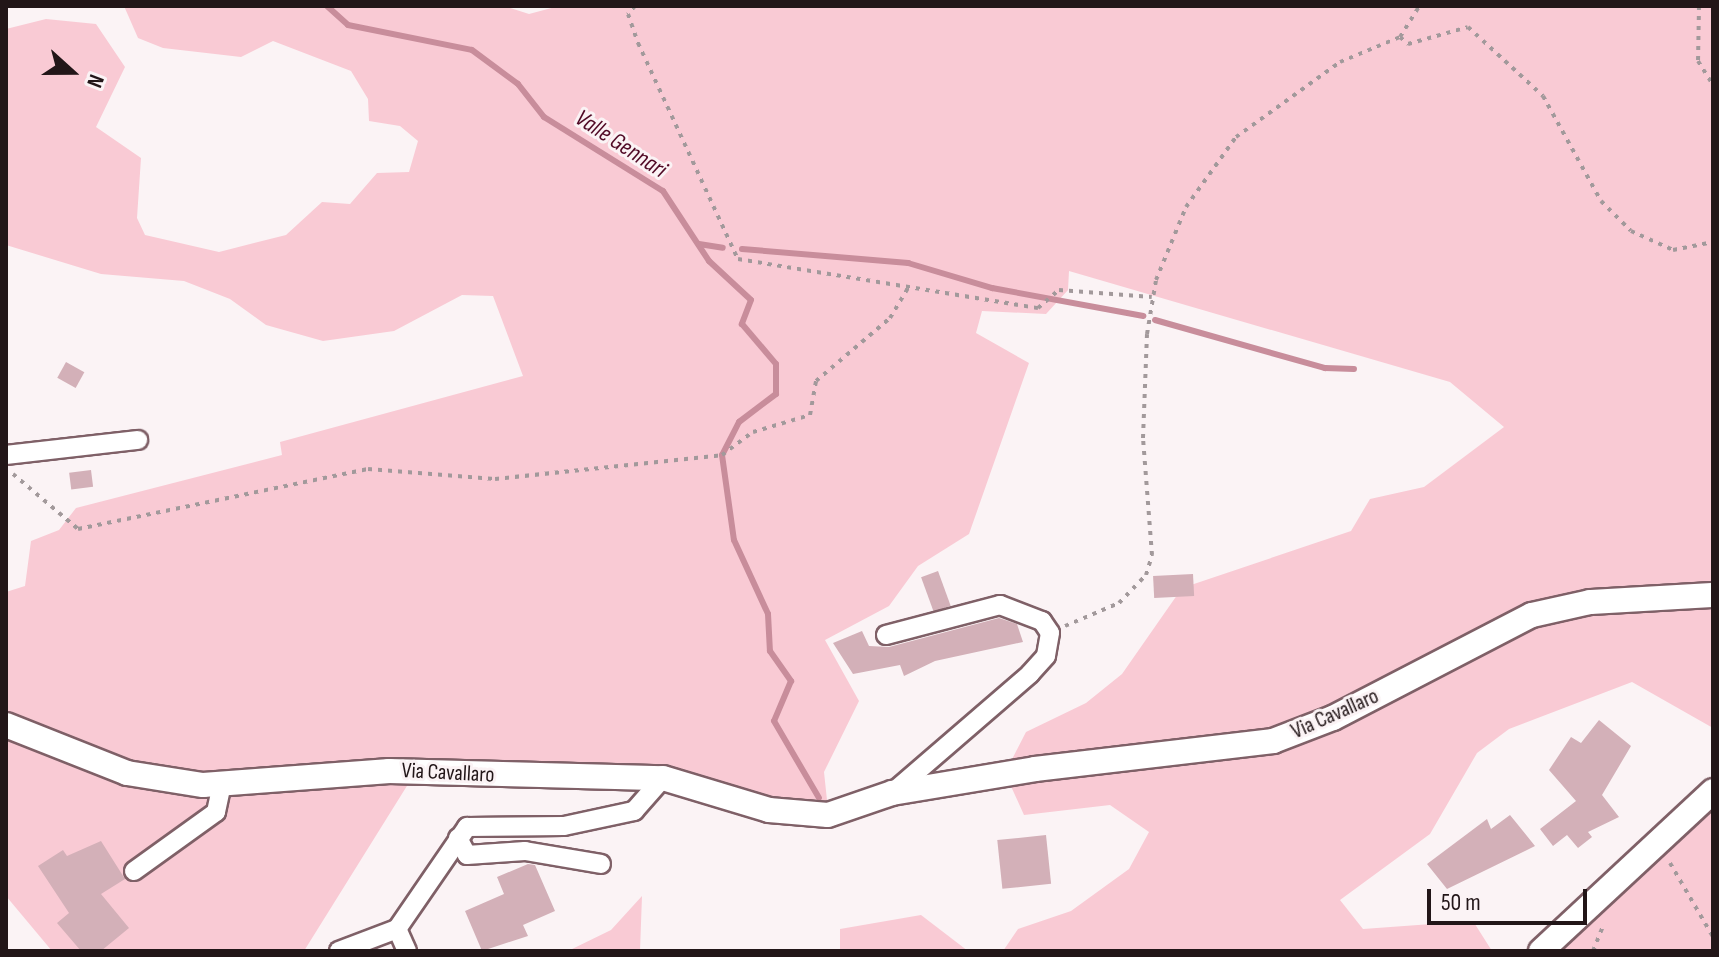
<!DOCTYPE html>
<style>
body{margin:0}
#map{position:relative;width:1719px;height:957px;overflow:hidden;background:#fbf3f5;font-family:"Sofia Sans Condensed",sans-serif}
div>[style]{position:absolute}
.green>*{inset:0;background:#f9cad4}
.stream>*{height:6px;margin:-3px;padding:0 3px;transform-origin:3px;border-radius:3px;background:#c88d9b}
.building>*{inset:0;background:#d3b0b8;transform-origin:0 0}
.path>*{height:4px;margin-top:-2px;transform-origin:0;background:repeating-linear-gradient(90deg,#a2999b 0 4px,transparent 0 10px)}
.roads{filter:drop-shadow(2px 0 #7f6067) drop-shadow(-2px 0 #7f6067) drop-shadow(0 2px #7f6067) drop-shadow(0 -2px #7f6067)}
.minor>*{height:18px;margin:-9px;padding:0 9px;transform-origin:9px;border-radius:9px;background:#fff}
.tertiary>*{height:24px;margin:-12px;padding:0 12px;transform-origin:12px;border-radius:12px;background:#fff}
span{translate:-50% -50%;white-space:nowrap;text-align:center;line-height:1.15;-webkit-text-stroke:6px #fbf3f5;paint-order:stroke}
.street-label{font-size:22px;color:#221618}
.water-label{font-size:24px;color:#510a26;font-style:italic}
.frame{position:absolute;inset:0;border:8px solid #221618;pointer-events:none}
.north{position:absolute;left:32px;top:32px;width:80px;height:80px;-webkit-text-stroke:6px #fbf3f5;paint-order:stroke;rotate:111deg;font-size:22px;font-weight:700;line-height:32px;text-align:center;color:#221618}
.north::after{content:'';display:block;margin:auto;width:28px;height:36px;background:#221618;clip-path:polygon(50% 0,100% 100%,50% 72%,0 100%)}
.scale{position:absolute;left:1427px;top:889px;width:160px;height:36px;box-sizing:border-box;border:4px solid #221618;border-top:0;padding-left:10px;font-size:24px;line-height:28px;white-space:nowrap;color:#221618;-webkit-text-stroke:6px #fbf3f5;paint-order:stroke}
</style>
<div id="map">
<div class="green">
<div style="clip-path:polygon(124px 6px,504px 6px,529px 14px,559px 6px,1713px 6px,1713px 728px,1632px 682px,1509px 729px,1477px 753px,1430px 834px,1340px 900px,1363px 929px,1473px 921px,1492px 951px,1003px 951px,1018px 929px,1071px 911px,1129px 869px,1149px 832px,1110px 805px,1024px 815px,1005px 773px,1026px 732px,1086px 703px,1122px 674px,1182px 588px,1351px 531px,1370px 499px,1424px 487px,1504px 427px,1450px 382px,1069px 271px,1068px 290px,1046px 314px,982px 311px,976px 333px,1029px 363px,969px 534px,918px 566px,889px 606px,825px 640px,859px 701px,824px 772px,829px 819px,660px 786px,415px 773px,304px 951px,52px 951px,6px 896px,6px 592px,25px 586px,31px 541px,59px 530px,76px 508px,282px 455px,280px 442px,523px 376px,493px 296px,462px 295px,394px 331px,323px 341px,266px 325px,230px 299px,184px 281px,101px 274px,6px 245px,6px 29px,46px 19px,96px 24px,125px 67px,96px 127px,141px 158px,137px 218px,145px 235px,219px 252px,286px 235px,322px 202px,350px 204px,377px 173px,409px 172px,418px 141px,400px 126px,369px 121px,368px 99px,351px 71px,273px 41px,241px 57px,163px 48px,138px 38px)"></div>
<div style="clip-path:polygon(1713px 785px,1713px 951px,1532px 951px)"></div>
<div style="clip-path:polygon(642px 896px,640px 951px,568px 951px,611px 930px)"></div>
<div style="clip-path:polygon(921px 915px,968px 951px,840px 951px,840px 929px)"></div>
</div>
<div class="stream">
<div style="left:327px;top:6px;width:28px;rotate:42deg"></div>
<div style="left:348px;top:25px;width:126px;rotate:11.4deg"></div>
<div style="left:472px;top:50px;width:57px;rotate:36.5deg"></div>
<div style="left:518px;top:84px;width:42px;rotate:51.8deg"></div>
<div style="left:544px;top:117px;width:140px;rotate:31.9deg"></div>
<div style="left:663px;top:191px;width:84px;rotate:56.7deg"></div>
<div style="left:709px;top:261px;width:57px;rotate:42.9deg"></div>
<div style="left:751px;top:300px;width:26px;rotate:111deg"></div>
<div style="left:742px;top:324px;width:52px;rotate:49.6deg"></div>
<div style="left:776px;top:364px;width:30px;rotate:90deg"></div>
<div style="left:776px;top:394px;width:46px;rotate:142.9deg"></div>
<div style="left:739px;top:422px;width:37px;rotate:117deg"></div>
<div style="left:722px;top:455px;width:86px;rotate:82deg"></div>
<div style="left:734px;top:540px;width:81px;rotate:65.3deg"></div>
<div style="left:768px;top:614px;width:37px;rotate:87deg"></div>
<div style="left:770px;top:651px;width:37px;rotate:55deg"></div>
<div style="left:791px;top:681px;width:43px;rotate:113deg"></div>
<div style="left:774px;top:721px;width:89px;rotate:59.7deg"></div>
<div style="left:699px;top:244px;width:24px;rotate:9deg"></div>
<div style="left:742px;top:249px;width:167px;rotate:4.8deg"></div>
<div style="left:908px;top:263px;width:88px;rotate:16.6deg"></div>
<div style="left:992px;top:288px;width:154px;rotate:10.5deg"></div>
<div style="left:1155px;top:320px;width:177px;rotate:15.8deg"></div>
<div style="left:1325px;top:368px;width:29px;rotate:2deg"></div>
</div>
<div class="building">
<div style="left:66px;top:362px;width:21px;height:18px;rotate:29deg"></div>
<div style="left:91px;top:470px;width:17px;height:22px;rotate:83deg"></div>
<div style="left:938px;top:571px;width:37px;height:18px;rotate:70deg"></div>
<div style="left:1193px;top:574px;width:22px;height:40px;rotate:87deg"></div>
<div style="clip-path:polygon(999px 618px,1017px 624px,1023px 642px,935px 661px,904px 676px,900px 665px,853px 674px,833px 643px,862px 631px,869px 646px,889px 647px)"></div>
<div style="clip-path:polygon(1599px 720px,1631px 746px,1602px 795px,1619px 817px,1588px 832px,1592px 837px,1578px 848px,1567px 835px,1553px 846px,1540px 829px,1576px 801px,1549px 770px,1571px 737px,1581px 743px)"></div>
<div style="clip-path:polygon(1510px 815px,1535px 846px,1447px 889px,1427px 864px,1487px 819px,1491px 829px)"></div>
<div style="left:1046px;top:835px;width:49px;height:49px;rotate:84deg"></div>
<div style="clip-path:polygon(101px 841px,125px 879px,101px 894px,129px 928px,101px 951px,81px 951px,57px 923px,69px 913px,38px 866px,63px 850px,67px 856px)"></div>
<div style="clip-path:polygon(528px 864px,535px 865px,555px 911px,523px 925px,528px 936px,482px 951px,465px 911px,504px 894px,497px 877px)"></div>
</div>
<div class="path">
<div style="left:635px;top:6px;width:11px;rotate:131deg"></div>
<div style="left:628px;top:14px;width:31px;rotate:71deg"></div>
<div style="left:638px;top:43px;width:238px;rotate:65.2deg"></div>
<div style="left:738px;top:259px;width:304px;rotate:9.3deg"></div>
<div style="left:1038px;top:308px;width:28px;rotate:-41deg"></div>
<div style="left:1059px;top:290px;width:93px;rotate:4.3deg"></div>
<div style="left:1699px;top:6px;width:55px;rotate:91deg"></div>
<div style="left:1698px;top:61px;width:28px;rotate:58deg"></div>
<div style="left:1400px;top:37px;width:11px;rotate:41deg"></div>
<div style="left:1408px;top:44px;width:62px;rotate:-15.8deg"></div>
<div style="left:1468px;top:27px;width:102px;rotate:42.6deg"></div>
<div style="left:1543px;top:96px;width:120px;rotate:61.1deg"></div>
<div style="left:1601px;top:201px;width:42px;rotate:45deg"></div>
<div style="left:1631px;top:231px;width:46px;rotate:24.3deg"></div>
<div style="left:1673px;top:250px;width:41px;rotate:-11.3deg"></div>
<div style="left:13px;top:474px;width:85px;rotate:40.2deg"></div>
<div style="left:78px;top:529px;width:296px;rotate:-11.7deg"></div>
<div style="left:368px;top:469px;width:127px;rotate:4.5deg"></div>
<div style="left:495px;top:479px;width:228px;rotate:-6deg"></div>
<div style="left:722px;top:455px;width:39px;rotate:-37deg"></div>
<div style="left:753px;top:432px;width:59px;rotate:-16.6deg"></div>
<div style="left:810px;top:415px;width:35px;rotate:-80deg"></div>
<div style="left:816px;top:381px;width:97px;rotate:-40.4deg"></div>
<div style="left:890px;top:318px;width:37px;rotate:-59deg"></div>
<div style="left:1065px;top:626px;width:59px;rotate:-23.1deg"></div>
<div style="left:1119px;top:603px;width:39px;rotate:-46deg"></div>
<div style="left:1146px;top:575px;width:21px;rotate:-73deg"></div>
<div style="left:1152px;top:555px;width:117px;rotate:-94.4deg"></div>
<div style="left:1143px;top:438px;width:104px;rotate:-87.8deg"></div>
<div style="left:1147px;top:334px;width:55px;rotate:-80.5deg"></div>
<div style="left:1156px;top:280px;width:79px;rotate:-67.7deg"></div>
<div style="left:1186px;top:207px;width:86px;rotate:-54.5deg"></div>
<div style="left:1236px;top:137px;width:128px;rotate:-35.8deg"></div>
<div style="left:1340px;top:62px;width:65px;rotate:-22.6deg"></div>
<div style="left:1400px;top:37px;width:36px;rotate:-58deg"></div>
<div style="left:1670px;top:863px;width:86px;rotate:59.8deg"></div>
<div style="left:1593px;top:951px;width:29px;rotate:-68deg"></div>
</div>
<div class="roads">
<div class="minor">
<div style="left:6px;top:455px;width:133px;rotate:-6.5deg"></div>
<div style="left:886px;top:635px;width:118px;rotate:-14.7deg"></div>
<div style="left:1000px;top:605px;width:45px;rotate:20.9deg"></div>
<div style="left:1042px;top:621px;width:14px;rotate:56deg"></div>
<div style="left:1050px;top:633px;width:23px;rotate:100deg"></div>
<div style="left:1046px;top:656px;width:24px;rotate:132deg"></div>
<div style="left:1030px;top:674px;width:182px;rotate:139.2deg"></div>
<div style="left:458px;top:838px;width:19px;rotate:62deg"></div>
<div style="left:467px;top:855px;width:58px;rotate:-3.9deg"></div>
<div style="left:525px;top:851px;width:77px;rotate:9.7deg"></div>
<div style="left:134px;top:871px;width:101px;rotate:-35.7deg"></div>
<div style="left:216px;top:812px;width:29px;rotate:-78deg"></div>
<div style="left:339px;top:951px;width:62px;rotate:-20.8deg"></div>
<div style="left:407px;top:951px;width:24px;rotate:-114deg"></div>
<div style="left:397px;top:929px;width:124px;rotate:-55.5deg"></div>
<div style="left:467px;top:827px;width:97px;rotate:-0.6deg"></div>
<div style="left:564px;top:826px;width:72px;rotate:-12.1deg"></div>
<div style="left:634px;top:811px;width:44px;rotate:-48.7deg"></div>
</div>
<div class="tertiary">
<div style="left:6px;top:725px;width:130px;rotate:21.6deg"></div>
<div style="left:127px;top:773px;width:77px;rotate:9deg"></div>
<div style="left:203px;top:785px;width:187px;rotate:-4.3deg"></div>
<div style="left:389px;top:771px;width:274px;rotate:1.5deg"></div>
<div style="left:663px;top:778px;width:111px;rotate:16.8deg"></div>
<div style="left:769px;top:810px;width:59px;rotate:4.8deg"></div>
<div style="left:828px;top:815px;width:68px;rotate:-19deg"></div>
<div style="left:892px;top:793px;width:145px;rotate:-9.5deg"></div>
<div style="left:1035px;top:769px;width:240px;rotate:-6.7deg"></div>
<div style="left:1273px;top:741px;width:64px;rotate:-21deg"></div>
<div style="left:1333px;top:718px;width:224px;rotate:-27.4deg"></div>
<div style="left:1532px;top:615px;width:59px;rotate:-12.6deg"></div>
<div style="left:1590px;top:602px;width:123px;rotate:-3.3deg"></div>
<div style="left:1541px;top:951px;width:235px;rotate:-42.9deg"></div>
</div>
</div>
<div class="street-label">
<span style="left:1335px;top:714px;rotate:-24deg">Via Cavallaro</span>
<span style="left:448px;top:773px;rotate:3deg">Via Cavallaro</span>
</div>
<div class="water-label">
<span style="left:621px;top:144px;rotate:33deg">Valle Gennari</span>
</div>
<div class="frame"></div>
<div class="north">N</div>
<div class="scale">50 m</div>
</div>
